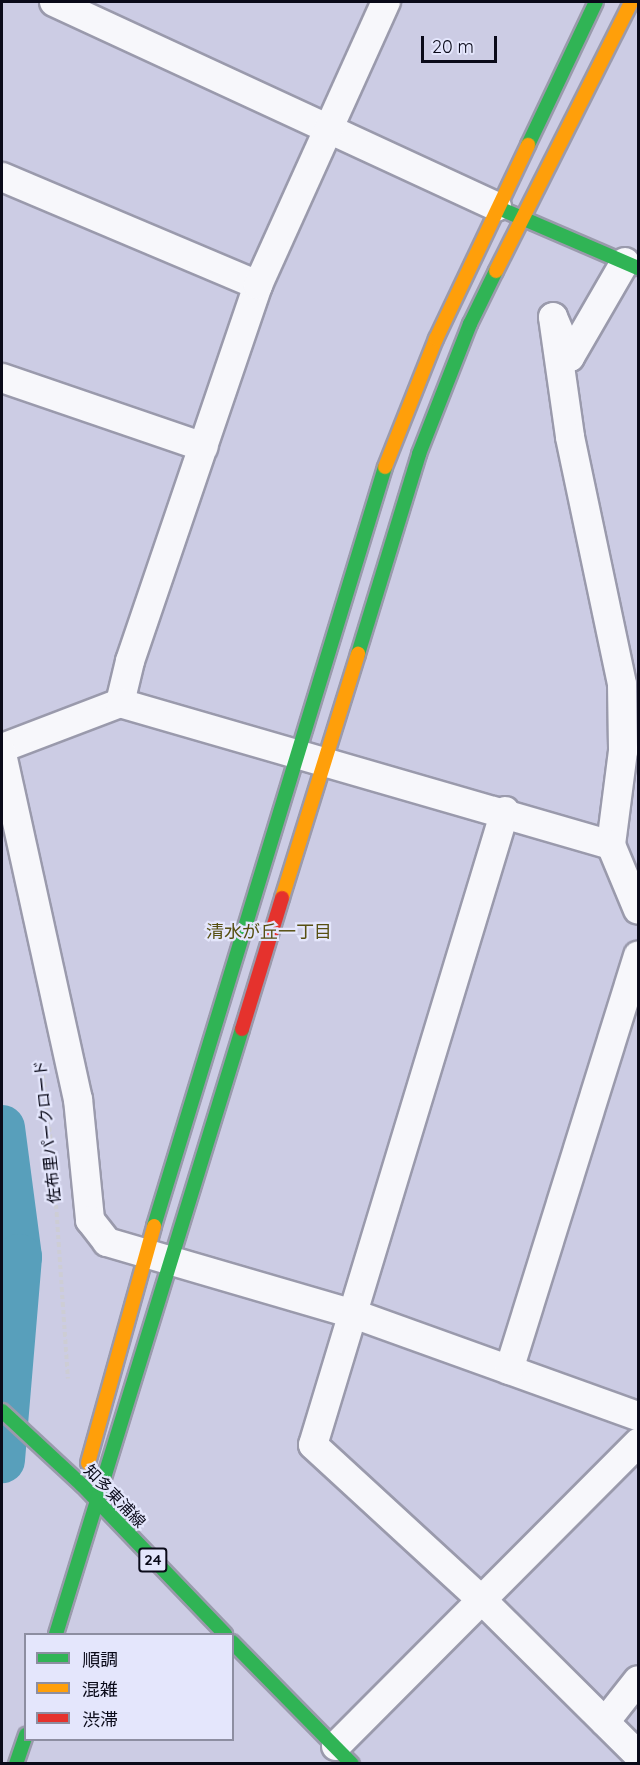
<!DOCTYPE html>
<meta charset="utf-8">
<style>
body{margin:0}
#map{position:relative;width:640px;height:1765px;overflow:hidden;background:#cccce4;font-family:Quicksand,"Noto Sans JP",sans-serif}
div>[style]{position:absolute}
.river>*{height:46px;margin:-23px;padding:0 23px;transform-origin:23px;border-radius:23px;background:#589fbb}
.path>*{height:4px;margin-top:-2px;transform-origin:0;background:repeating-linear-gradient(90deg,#cdcdd5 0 4.5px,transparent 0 7.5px)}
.roads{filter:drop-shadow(2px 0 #9a9aac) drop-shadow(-2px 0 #9a9aac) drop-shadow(0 2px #9a9aac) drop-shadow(0 -2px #9a9aac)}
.street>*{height:28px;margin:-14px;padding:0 14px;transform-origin:14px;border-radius:14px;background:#f7f7fb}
.fast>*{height:14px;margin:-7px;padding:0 7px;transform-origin:7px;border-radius:7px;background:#30b455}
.slow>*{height:14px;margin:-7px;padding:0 7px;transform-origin:7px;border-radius:7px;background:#ff9f0a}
.jam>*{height:14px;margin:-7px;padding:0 7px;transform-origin:7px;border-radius:7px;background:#e5322d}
span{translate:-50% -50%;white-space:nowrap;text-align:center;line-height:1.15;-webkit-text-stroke:4.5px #e4e6fc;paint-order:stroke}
.shield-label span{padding:2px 4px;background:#e4e6fc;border:2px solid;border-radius:4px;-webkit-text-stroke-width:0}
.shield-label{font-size:15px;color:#0a0a19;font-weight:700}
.street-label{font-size:16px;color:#0a0a19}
.neighbourhood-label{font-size:18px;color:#574f11}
.frame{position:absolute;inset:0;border:3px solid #0a0a19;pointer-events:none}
.legend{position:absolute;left:24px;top:1633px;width:210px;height:108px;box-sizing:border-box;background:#e4e6fc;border:2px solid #8d8ea1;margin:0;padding:8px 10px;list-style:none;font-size:18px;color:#0a0a19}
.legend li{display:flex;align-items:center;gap:12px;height:30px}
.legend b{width:30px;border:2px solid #8d8ea1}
.scale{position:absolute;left:421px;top:36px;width:76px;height:27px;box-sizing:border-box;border:3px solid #0a0a19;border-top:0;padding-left:8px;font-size:18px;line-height:21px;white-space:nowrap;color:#0a0a19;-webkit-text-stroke:4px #e4e6fc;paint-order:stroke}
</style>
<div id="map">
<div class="river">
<div style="left:2px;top:1128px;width:130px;rotate:82.5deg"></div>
<div style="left:19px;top:1257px;width:204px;rotate:94.8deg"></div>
</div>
<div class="path">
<div style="left:43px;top:1075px;width:86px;rotate:83.3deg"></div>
<div style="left:53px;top:1160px;width:219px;rotate:86.1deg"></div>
</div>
<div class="roads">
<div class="street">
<div style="left:54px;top:2px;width:488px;rotate:24.8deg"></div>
<div style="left:2px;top:177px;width:278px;rotate:22.9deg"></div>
<div style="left:625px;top:262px;width:110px;rotate:120.1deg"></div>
<div style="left:570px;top:357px;width:43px;rotate:-113deg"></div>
<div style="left:553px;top:317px;width:121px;rotate:81.9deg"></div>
<div style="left:570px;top:437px;width:252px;rotate:78.1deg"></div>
<div style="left:622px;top:684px;width:67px;rotate:89.1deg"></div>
<div style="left:623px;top:751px;width:95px;rotate:97.3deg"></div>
<div style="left:611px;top:845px;width:70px;rotate:67.4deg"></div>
<div style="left:2px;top:378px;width:213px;rotate:18.9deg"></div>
<div style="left:120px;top:703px;width:43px;rotate:-76.6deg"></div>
<div style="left:130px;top:661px;width:397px;rotate:-71.2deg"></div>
<div style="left:258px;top:285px;width:311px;rotate:-65.7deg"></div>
<div style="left:2px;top:748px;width:126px;rotate:-20.9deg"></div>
<div style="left:120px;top:703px;width:511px;rotate:16.13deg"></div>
<div style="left:2px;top:754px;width:353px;rotate:77.6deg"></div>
<div style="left:78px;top:1099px;width:122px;rotate:84.3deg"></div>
<div style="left:90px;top:1220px;width:28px;rotate:52deg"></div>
<div style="left:107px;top:1242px;width:257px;rotate:16.3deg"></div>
<div style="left:354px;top:1314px;width:302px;rotate:19.8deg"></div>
<div style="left:505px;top:811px;width:662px;rotate:106.85deg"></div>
<div style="left:313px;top:1445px;width:232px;rotate:42.6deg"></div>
<div style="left:484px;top:1602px;width:217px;rotate:44.8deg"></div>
<div style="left:509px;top:1370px;width:434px;rotate:-72.7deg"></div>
<div style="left:605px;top:1722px;width:53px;rotate:-51.8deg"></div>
<div style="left:336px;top:1746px;width:428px;rotate:-45.1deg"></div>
</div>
<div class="fast">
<div style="left:528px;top:145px;width:158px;rotate:-64.6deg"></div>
<div style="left:501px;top:209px;width:149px;rotate:23.3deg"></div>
<div style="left:358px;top:654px;width:209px;rotate:-73deg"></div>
<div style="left:419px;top:454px;width:140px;rotate:-68.6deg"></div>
<div style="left:470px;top:324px;width:59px;rotate:-63.9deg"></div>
<div style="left:154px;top:1226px;width:793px;rotate:-73.07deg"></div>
<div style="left:2px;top:1411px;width:109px;rotate:42.8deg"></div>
<div style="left:82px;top:1485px;width:207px;rotate:46.2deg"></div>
<div style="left:56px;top:1634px;width:633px;rotate:-72.91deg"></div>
<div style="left:232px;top:1642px;width:171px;rotate:45.5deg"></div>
<div style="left:16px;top:1764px;width:31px;rotate:-71deg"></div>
</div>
<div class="slow">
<div style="left:496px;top:271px;width:301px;rotate:-63.3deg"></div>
<div style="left:385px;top:467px;width:138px;rotate:-68.3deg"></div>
<div style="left:436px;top:339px;width:215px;rotate:-64.6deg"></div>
<div style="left:282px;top:898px;width:256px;rotate:-72.7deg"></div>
<div style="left:88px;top:1463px;width:246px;rotate:-74.4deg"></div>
</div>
<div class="jam">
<div style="left:242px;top:1029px;width:137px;rotate:-73deg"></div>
</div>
</div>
<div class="shield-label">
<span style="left:153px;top:1560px">24</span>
</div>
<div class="street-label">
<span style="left:47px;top:1132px;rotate:-96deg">佐布里パークロード</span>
<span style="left:115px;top:1496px;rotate:46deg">知多東浦線</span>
</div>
<div class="neighbourhood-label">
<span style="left:269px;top:932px">清水が丘一丁目</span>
</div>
<div class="frame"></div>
<ul class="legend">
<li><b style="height:8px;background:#30b455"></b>順調</li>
<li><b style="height:8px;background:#ff9f0a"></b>混雑</li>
<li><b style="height:8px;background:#e5322d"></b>渋滞</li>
</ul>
<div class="scale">20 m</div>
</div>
